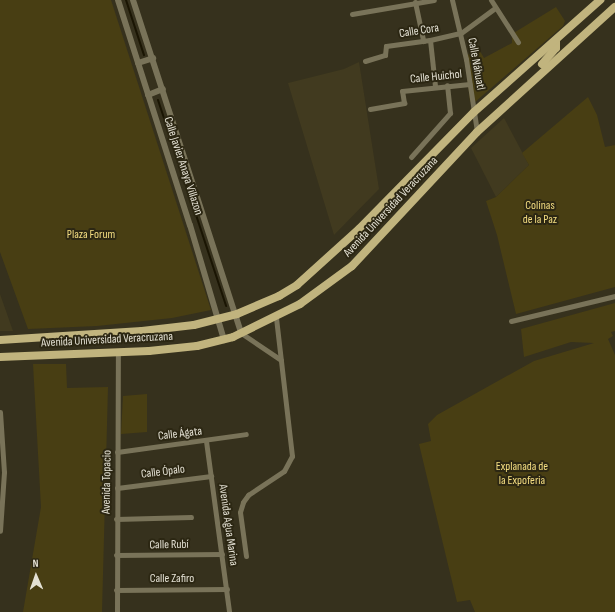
<!DOCTYPE html>
<meta charset="utf-8">
<style>
body{margin:0}
#map{position:relative;width:615px;height:612px;overflow:hidden;background:#36311d;font-family:"Sofia Sans Condensed",sans-serif}
div>[style]{position:absolute}
.built>*{inset:0;background:#413a1f}
.green>*{inset:0;background:#483e13}
.stream>*{height:2px;margin:-1px;padding:0 1px;transform-origin:1px;border-radius:1px;background:#1a1503}
.minor>*{height:5px;margin:-2.5px;padding:0 2.5px;transform-origin:2.5px;border-radius:2.5px;background:#797359}
.tertiary>*{height:6px;margin:-3px;padding:0 3px;transform-origin:3px;border-radius:3px;background:#797359}
.primary>*{height:8px;margin:-4px;padding:0 4px;transform-origin:4px;border-radius:4px;background:#c1b47e}
span{translate:-50% -50%;white-space:nowrap;text-align:center;line-height:1.15;-webkit-text-stroke:4px #2c2713;paint-order:stroke}
.street-label{font-size:12px;color:#e4e1d4}
.park-label{font-size:12px;color:#f5de81}
.north{position:absolute;left:16px;top:556px;width:40px;height:40px;-webkit-text-stroke:3px #2c2713;paint-order:stroke;rotate:358deg;font-size:11px;font-weight:700;line-height:16px;text-align:center;color:#e4e1d4}
.north::after{content:'';display:block;margin:auto;width:14px;height:18px;background:#e4e1d4;clip-path:polygon(50% 0,100% 100%,50% 72%,0 100%)}
</style>
<div id="map">
<div class="built">
<div style="clip-path:polygon(359px 62px,379px 189px,334px 235px,288px 83px,344px 69px)"></div>
<div style="clip-path:polygon(504px 118px,529px 165px,496px 197px,471px 148px)"></div>
<div style="clip-path:polygon(0 294px,13px 331px,0 331px)"></div>
</div>
<div class="green">
<div style="clip-path:polygon(0 0,111px 0,211px 310px,172px 318px,97px 326px,28px 329px,0 252px)"></div>
<div style="clip-path:polygon(556px 7px,565px 21px,563px 26px,475px 102px,470px 102px,465px 58px,477px 46px,484px 58px,512px 43px,512px 34px)"></div>
<div style="clip-path:polygon(588px 97px,597px 115px,605px 147px,615px 145px,615px 287px,516px 314px,497px 235px,486px 201px,496px 197px,529px 165px,522px 153px)"></div>
<div style="clip-path:polygon(615px 303px,615px 331px,611px 332px,613px 336px,608px 339px,615px 355px,615px 612px,475px 612px,470px 600px,457px 602px,419px 444px,431px 441px,428px 424px,437px 415px,534px 361px,594px 343px,571px 342px,524px 357px,521px 329px)"></div>
<div style="clip-path:polygon(33px 364px,66px 364px,67px 388px,108px 387px,102px 612px,23px 612px,41px 507px)"></div>
<div style="clip-path:polygon(147px 394px,147px 432px,121px 434px,123px 396px)"></div>
</div>
<div class="stream">
<div style="left:126px;top:0;width:58px;rotate:71.9deg"></div>
<div style="left:158px;top:100px;width:217px;rotate:71.7deg"></div>
</div>
<div class="minor">
<div style="left:452px;top:0;width:61px;rotate:76.7deg"></div>
<div style="left:466px;top:59px;width:74px;rotate:81.4deg"></div>
<div style="left:491px;top:0;width:50px;rotate:57.3deg"></div>
<div style="left:415px;top:2px;width:40px;rotate:78deg"></div>
<div style="left:352px;top:14px;width:83px;rotate:-9.7deg"></div>
<div style="left:430px;top:40px;width:46px;rotate:83.8deg"></div>
<div style="left:365px;top:61px;width:21px;rotate:-17deg"></div>
<div style="left:385px;top:55px;width:9px;rotate:-84deg"></div>
<div style="left:386px;top:46px;width:44px;rotate:-7.8deg"></div>
<div style="left:430px;top:40px;width:32px;rotate:-13deg"></div>
<div style="left:461px;top:33px;width:42px;rotate:-36.3deg"></div>
<div style="left:370px;top:109px;width:35px;rotate:-10deg"></div>
<div style="left:404px;top:103px;width:12px;rotate:-99deg"></div>
<div style="left:402px;top:91px;width:68px;rotate:-5.9deg"></div>
<div style="left:411px;top:157px;width:59px;rotate:-48.4deg"></div>
<div style="left:450px;top:113px;width:28px;rotate:-96deg"></div>
<div style="left:511px;top:321px;width:107px;rotate:-13.5deg"></div>
<div style="left:241px;top:333px;width:48px;rotate:34deg"></div>
<div style="left:0;top:412px;width:60px;rotate:86.2deg"></div>
<div style="left:4px;top:472px;width:59px;rotate:93.9deg"></div>
<div style="left:206px;top:441px;width:173px;rotate:82.3deg"></div>
<div style="left:117px;top:452px;width:130px;rotate:-7.9deg"></div>
<div style="left:117px;top:488px;width:95px;rotate:-7.3deg"></div>
<div style="left:116px;top:519px;width:75px;rotate:-1.5deg"></div>
<div style="left:116px;top:555px;width:106px;rotate:-0.5deg"></div>
<div style="left:246px;top:556px;width:44px;rotate:-97.8deg"></div>
<div style="left:240px;top:512px;width:10px;rotate:-73deg"></div>
<div style="left:243px;top:502px;width:9px;rotate:-54deg"></div>
<div style="left:248px;top:495px;width:43px;rotate:-33.7deg"></div>
<div style="left:284px;top:471px;width:17px;rotate:-62deg"></div>
<div style="left:292px;top:456px;width:140px;rotate:-96.6deg"></div>
<div style="left:116px;top:590px;width:111px;rotate:-0.5deg"></div>
<div style="left:117px;top:612px;width:259px;rotate:-89.8deg"></div>
</div>
<div class="tertiary">
<div style="left:118px;top:0;width:236px;rotate:72.3deg"></div>
<div style="left:190px;top:225px;width:120px;rotate:73.5deg"></div>
<div style="left:133px;top:0;width:350px;rotate:72deg"></div>
<div style="left:138px;top:63px;width:16px;rotate:-18deg"></div>
<div style="left:148px;top:95px;width:16px;rotate:-22deg"></div>
</div>
<div class="primary">
<div style="left:542px;top:64px;width:21px;rotate:-49deg"></div>
<div style="left:556px;top:48px;width:7px;rotate:-90deg"></div>
<div style="left:0;top:340px;width:142px;rotate:-3.6deg"></div>
<div style="left:142px;top:331px;width:52px;rotate:-6.6deg"></div>
<div style="left:194px;top:325px;width:44px;rotate:-14.3deg"></div>
<div style="left:237px;top:314px;width:46px;rotate:-23.2deg"></div>
<div style="left:279px;top:296px;width:21px;rotate:-31deg"></div>
<div style="left:297px;top:285px;width:84px;rotate:-42.1deg"></div>
<div style="left:359px;top:229px;width:164px;rotate:-45.5deg"></div>
<div style="left:474px;top:112px;width:169px;rotate:-41.6deg"></div>
<div style="left:0;top:357px;width:149px;rotate:-2.3deg"></div>
<div style="left:149px;top:351px;width:48px;rotate:-5.9deg"></div>
<div style="left:197px;top:346px;width:37px;rotate:-14deg"></div>
<div style="left:233px;top:337px;width:75px;rotate:-26.2deg"></div>
<div style="left:300px;top:304px;width:64px;rotate:-36.2deg"></div>
<div style="left:352px;top:266px;width:183px;rotate:-47deg"></div>
<div style="left:477px;top:132px;width:186px;rotate:-42.2deg"></div>
</div>
<div class="street-label">
<span style="left:419px;top:31px;rotate:-9deg">Calle Cora</span>
<span style="left:476px;top:64px;rotate:80deg">Calle Náhuatl</span>
<span style="left:436px;top:77px;rotate:-6deg">Calle Huichol</span>
<span style="left:183px;top:166px;rotate:72deg">Calle Javier Anaya Villazon</span>
<span style="left:391px;top:207px;rotate:-47deg">Avenida Universidad Veracruzana</span>
<span style="left:107px;top:340px;rotate:-3deg">Avenida Universidad Veracruzana</span>
<span style="left:180px;top:434px;rotate:-7deg">Calle Ágata</span>
<span style="left:163px;top:472px;rotate:-7deg">Calle Ópalo</span>
<span style="left:107px;top:482px;rotate:-89deg">Avenida Topacio</span>
<span style="left:228px;top:525px;rotate:82deg">Avenida Agua Marina</span>
<span style="left:169px;top:545px;rotate:-1deg">Calle Rubí</span>
<span style="left:172px;top:579px">Calle Zafiro</span>
</div>
<div class="park-label">
<span style="left:540px;top:213px">Colinas<br>de la Paz</span>
<span style="left:91px;top:235px">Plaza Forum</span>
<span style="left:522px;top:474px">Explanada de<br>la Expoferia</span>
</div>
<div class="north">N</div>
</div>
